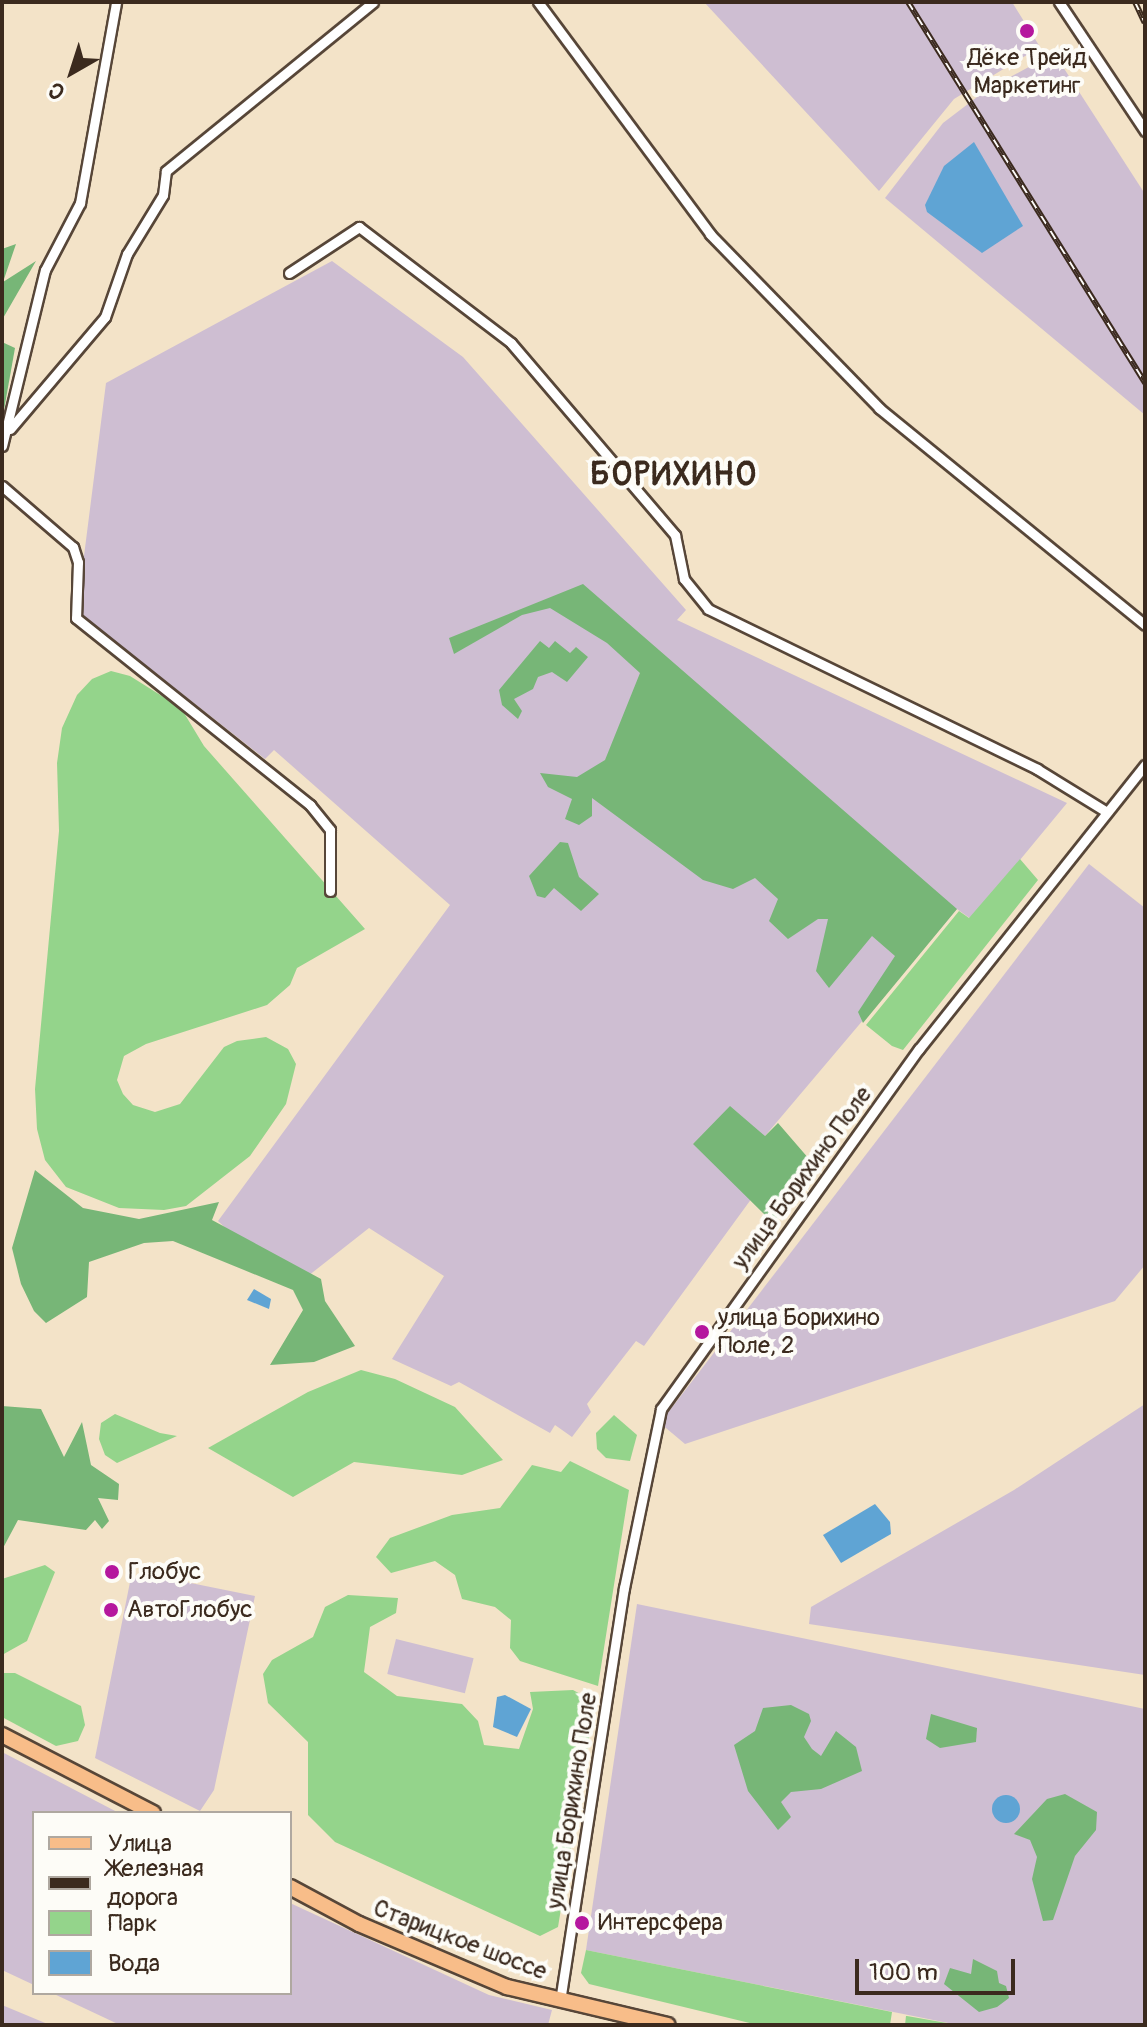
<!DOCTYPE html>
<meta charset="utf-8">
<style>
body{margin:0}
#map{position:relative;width:1147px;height:2027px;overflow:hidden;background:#f3e3c8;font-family:Pangolin,sans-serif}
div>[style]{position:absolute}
.industrial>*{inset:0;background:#cebed2;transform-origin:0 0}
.green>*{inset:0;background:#94d48b}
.forest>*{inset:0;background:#77b677}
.water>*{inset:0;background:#5fa4d4}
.round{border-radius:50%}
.roads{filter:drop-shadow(2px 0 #574638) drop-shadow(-2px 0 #574638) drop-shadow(0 2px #574638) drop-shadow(0 -2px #574638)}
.minor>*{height:9px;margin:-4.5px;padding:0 4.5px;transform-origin:4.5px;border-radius:4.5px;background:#fff}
.primary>*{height:14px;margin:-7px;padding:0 7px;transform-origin:7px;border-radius:7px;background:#f8bd89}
.rail>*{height:6px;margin-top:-3px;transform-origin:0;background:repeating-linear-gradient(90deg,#fdfcf7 0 9px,#3b2a1e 0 18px);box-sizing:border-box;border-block:2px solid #3b2a1e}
.dots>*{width:22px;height:22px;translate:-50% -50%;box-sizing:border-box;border:4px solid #fdfcf7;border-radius:50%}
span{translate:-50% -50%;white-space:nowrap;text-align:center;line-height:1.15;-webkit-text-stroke:8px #fdfcf7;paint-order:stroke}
.poi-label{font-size:24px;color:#3b2a1e}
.left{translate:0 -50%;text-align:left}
.street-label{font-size:24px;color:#3b2a1e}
.district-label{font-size:32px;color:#3b2a1e;font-weight:700;letter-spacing:2px}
.frame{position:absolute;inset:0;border:4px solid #3b2a1e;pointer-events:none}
.legend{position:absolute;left:32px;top:1811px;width:260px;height:184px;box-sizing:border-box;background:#fdfcf7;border:2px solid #afa8a0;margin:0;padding:10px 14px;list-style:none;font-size:24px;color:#3b2a1e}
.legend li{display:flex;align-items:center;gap:16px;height:40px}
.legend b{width:40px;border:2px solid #afa8a0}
.north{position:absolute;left:32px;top:32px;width:80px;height:80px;-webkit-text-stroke:6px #fdfcf7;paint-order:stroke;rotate:219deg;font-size:22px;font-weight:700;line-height:32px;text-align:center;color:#3b2a1e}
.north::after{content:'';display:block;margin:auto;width:28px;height:36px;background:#3b2a1e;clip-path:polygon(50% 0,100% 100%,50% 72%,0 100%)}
.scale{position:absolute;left:855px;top:1959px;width:160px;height:36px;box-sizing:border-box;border:4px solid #3b2a1e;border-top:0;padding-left:10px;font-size:24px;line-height:28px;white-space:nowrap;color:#3b2a1e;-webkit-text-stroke:6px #fdfcf7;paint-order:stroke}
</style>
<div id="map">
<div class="industrial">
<div style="clip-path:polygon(704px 2px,1012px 2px,1040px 47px,954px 99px,879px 191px)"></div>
<div style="clip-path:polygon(1054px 53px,1145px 194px,1145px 415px,885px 198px,943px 123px,985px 91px)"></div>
<div style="clip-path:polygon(332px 261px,463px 357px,686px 610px,677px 620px,1067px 803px,971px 919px,957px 909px,765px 1136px,693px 1143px,752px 1198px,644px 1346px,636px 1341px,587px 1404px,591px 1412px,572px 1437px,555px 1425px,550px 1433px,459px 1382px,451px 1386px,392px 1359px,444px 1276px,369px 1228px,308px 1276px,234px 1236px,218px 1221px,450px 905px,274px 750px,265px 759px,77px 611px,106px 383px)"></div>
<div style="clip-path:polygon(1089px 864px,1145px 908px,1145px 1265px,1115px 1301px,685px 1444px,660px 1423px)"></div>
<div style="clip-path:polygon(1145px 1404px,1145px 1675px,809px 1624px,811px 1607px,1014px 1490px)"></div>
<div style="clip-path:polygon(141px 1573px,255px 1596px,214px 1790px,200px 1811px,95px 1758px,131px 1577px,140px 1579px)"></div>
<div style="clip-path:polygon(637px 1604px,1145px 1709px,1145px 2025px,958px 2025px,586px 1950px)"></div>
<div style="left:396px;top:1639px;width:80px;height:36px;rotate:14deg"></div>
<div style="clip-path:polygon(2px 1752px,119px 1813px,34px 1813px,34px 1985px,2px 1970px)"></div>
<div style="clip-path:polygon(290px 1903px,489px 1995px,552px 2010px,548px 2025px,120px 2025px,52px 1993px,290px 1993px)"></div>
<div style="clip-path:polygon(2px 2005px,50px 2025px,2px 2025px)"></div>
</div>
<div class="green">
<div style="clip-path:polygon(111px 671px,130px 676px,181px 708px,204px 746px,365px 929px,297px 968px,290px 985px,267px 1005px,146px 1044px,124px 1056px,117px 1080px,123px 1094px,133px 1105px,155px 1112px,180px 1104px,224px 1047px,237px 1041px,266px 1037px,288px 1049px,296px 1064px,286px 1104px,250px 1156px,186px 1206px,164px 1210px,119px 1208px,66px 1187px,45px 1160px,37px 1129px,35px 1089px,59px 831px,57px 763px,62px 728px,77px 695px,92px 679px)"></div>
<div style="clip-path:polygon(1020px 859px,1038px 880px,903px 1050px,892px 1046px,866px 1025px,959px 911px,969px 918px)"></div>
<div style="clip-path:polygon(361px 1370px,395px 1379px,455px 1407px,503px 1460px,462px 1475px,354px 1462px,293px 1497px,208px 1448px,308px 1392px)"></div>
<div style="clip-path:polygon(115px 1414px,160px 1433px,177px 1436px,117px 1463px,105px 1455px,99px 1439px,101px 1423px)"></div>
<div style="clip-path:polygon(614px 1415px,637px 1435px,630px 1461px,606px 1458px,597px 1449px,596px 1433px)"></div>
<div style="clip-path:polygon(570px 1461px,629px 1490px,598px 1686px,520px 1661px,510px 1648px,511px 1620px,495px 1607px,462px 1599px,455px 1575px,435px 1561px,391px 1573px,376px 1557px,390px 1538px,452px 1515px,500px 1508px,532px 1465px,561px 1472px)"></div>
<div style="clip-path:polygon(45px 1565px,55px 1572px,27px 1641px,2px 1655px,2px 1579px)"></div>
<div style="clip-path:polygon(348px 1595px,398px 1598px,396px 1613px,370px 1627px,364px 1672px,397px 1696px,462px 1704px,478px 1721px,484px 1745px,519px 1749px,533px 1709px,530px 1692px,573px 1690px,595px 1702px,558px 1927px,540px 1936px,335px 1842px,308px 1815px,308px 1742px,268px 1703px,263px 1674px,272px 1660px,313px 1637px,325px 1607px)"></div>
<div style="clip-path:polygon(2px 1673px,15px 1673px,81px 1706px,85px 1725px,78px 1741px,56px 1746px,2px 1717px)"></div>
<div style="clip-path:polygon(586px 1950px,892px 2012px,890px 2025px,758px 2025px,589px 1984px,581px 1973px)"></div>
<div style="clip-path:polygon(906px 2016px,907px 2016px,958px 2025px,905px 2025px)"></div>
</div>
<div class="forest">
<div style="clip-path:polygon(16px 244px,3px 282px,36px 261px,2px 320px,2px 249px)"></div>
<div style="clip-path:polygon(2px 342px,15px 348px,2px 421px)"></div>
<div style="clip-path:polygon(583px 584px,957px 909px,863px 1023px,858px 1012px,895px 956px,872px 936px,829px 988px,816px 971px,828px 919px,818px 919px,788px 939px,769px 921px,778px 899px,755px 878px,733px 889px,703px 880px,592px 798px,592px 816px,579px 825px,565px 819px,572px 799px,548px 787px,540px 773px,577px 777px,605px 760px,640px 673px,607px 643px,550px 608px,522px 615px,454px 654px,449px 638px)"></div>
<div style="clip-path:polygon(540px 641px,549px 648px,555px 641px,570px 653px,576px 647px,588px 657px,567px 682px,552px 672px,538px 677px,533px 689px,514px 699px,522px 711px,518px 719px,502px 705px,499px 690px)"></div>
<div style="clip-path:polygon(560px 842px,568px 843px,579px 877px,599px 894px,581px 911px,554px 888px,545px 898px,537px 896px,529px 876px)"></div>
<div style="clip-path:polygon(730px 1106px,765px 1136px,778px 1123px,816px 1167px,788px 1211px,771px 1221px,693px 1144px)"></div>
<div style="clip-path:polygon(35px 1170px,83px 1208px,139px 1219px,219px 1202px,212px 1220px,321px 1279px,325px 1301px,355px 1346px,314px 1362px,270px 1365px,303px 1310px,293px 1290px,173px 1241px,144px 1243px,89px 1262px,87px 1297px,46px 1323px,34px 1311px,21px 1284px,12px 1248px)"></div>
<div style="clip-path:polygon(2px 1406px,41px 1409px,64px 1457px,82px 1422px,91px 1465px,119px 1484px,118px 1500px,98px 1498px,109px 1521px,102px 1529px,95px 1520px,86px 1530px,18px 1520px,2px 1550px)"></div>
<div style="clip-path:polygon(791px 1705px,809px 1714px,811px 1721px,804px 1737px,812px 1749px,821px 1756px,836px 1731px,856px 1747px,862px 1771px,821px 1789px,791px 1792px,781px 1802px,791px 1817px,778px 1830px,748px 1791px,734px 1745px,755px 1731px,763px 1708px)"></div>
<div style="clip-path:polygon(931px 1714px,977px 1728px,976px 1742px,940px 1748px,926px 1739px)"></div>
<div style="clip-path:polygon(1065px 1794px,1097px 1812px,1096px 1830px,1075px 1856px,1053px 1920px,1043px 1921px,1032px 1879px,1037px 1857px,1030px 1840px,1014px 1834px,1047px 1799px)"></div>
<div style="clip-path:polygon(973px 1959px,997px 1971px,999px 1983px,1006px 1986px,1009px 1998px,997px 2007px,979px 2012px,944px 1984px,950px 1968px,971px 1974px)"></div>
</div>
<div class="water">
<div style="clip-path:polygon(974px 142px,1023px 226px,982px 253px,927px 212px,925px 205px,944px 166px)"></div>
<div style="clip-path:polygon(254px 1289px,271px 1299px,269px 1309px,247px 1300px)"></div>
<div style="clip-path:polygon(875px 1504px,890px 1522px,891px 1534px,841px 1563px,823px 1535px)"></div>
<div style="clip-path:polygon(505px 1695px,531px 1709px,517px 1737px,493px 1727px,497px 1697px)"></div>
<div class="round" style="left:992px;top:1795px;width:28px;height:28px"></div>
</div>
<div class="roads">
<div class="minor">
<div style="left:538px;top:2px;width:289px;rotate:53.4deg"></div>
<div style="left:710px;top:234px;width:243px;rotate:45.8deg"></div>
<div style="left:879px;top:408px;width:343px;rotate:39.2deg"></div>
<div style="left:1059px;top:2px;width:155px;rotate:56.3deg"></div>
<div style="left:289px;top:273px;width:84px;rotate:-33.3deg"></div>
<div style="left:359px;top:227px;width:191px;rotate:37.3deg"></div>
<div style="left:511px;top:343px;width:253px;rotate:49.5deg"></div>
<div style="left:675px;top:535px;width:45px;rotate:78.4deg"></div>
<div style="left:684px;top:579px;width:38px;rotate:51deg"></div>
<div style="left:708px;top:609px;width:366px;rotate:25.9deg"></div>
<div style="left:1037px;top:769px;width:82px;rotate:31.6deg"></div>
<div style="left:10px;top:429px;width:147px;rotate:-49.7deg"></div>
<div style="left:105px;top:317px;width:67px;rotate:-70.8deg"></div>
<div style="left:127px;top:254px;width:69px;rotate:-58.6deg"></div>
<div style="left:163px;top:195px;width:24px;rotate:-83deg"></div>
<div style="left:166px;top:171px;width:267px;rotate:-39.2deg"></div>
<div style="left:2px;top:446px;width:181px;rotate:-76.3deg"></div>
<div style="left:45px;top:270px;width:76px;rotate:-62.4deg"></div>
<div style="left:80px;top:203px;width:204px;rotate:-79.8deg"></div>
<div style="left:2px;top:486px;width:94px;rotate:40.7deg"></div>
<div style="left:73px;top:547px;width:16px;rotate:72deg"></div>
<div style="left:78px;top:562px;width:56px;rotate:92deg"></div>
<div style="left:76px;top:618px;width:300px;rotate:38.6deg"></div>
<div style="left:310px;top:805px;width:32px;rotate:51deg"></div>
<div style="left:330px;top:830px;width:61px;rotate:90deg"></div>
<div style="left:560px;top:2001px;width:418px;rotate:-81.2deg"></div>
<div style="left:624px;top:1588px;width:183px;rotate:-78.3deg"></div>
<div style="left:661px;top:1409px;width:443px;rotate:-54.4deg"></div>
<div style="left:919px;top:1049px;width:363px;rotate:-51.5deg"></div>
</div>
<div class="primary">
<div style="left:2px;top:1735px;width:170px;rotate:27.3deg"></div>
<div style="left:290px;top:1887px;width:78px;rotate:28.2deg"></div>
<div style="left:359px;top:1924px;width:161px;rotate:23.1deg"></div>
<div style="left:507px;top:1987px;width:165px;rotate:13.3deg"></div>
</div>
</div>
<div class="rail">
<div style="left:908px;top:2px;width:449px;rotate:58.1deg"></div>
<div style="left:1135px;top:2px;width:23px;rotate:65deg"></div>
</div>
<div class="dots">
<div style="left:1027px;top:31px;background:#b5179e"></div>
<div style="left:702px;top:1332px;background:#b5179e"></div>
<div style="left:112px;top:1572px;background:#b5179e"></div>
<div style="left:111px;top:1610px;background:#b5179e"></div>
<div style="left:582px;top:1923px;background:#b5179e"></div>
</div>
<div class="poi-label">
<span style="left:1027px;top:72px">Дёке Трейд<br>Маркетинг</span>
<span class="left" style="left:718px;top:1332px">улица Борихино<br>Поле, 2</span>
<span class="left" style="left:128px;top:1572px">Глобус</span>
<span class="left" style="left:127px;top:1610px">АвтоГлобус</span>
<span class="left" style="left:598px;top:1923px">Интерсфера</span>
</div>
<div class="street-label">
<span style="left:802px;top:1178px;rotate:-54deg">улица Борихино Поле</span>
<span style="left:572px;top:1801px;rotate:-81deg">улица Борихино Поле</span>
<span style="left:460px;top:1940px;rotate:21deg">Старицкое шоссе</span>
</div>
<div class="district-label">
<span style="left:674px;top:475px">БОРИХИНО</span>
</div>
<div class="frame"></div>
<ul class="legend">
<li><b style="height:10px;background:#f8bd89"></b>Улица</li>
<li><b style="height:10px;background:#3b2a1e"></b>Железная дорога</li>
<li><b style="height:22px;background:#94d48b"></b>Парк</li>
<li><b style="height:22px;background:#5fa4d4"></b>Вода</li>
</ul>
<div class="north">С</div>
<div class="scale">100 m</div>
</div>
